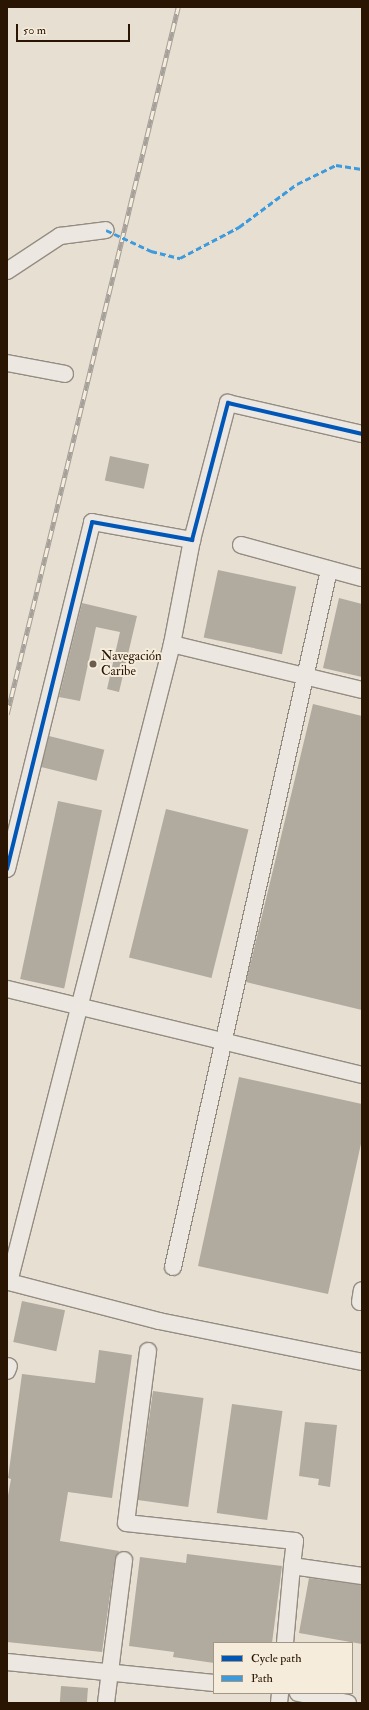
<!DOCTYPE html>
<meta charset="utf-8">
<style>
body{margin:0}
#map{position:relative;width:369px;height:1710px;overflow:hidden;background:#e7dfd2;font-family:"IM FELL Double Pica",serif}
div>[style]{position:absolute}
.building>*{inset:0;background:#b0aa9f;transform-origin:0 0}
.roads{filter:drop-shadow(1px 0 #938c82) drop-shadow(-1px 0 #938c82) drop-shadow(0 1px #938c82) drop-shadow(0 -1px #938c82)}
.minor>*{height:16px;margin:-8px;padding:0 8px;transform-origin:8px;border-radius:8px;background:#ece8e1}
.rail>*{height:4.5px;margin-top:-2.25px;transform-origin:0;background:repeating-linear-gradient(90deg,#f5ecdc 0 9px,#a5a099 0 18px);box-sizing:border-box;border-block:1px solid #a5a099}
.quiet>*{height:3px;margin-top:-1.5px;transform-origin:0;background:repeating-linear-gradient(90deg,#3d9add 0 6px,transparent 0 9px)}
.cycleway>*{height:4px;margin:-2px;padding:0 2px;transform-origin:2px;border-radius:2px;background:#0057b8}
.dots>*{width:11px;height:11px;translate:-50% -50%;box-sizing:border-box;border:2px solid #f5ecdc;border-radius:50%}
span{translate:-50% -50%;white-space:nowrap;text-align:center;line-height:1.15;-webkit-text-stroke:4px #f5ecdc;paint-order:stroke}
.poi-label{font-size:13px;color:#291502}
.left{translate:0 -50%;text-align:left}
.frame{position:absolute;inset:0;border:8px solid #291502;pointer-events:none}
.legend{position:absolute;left:213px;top:1642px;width:140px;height:52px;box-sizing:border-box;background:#f5ecdc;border:1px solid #a39685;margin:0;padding:5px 7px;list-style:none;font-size:12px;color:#291502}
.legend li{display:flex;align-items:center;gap:8px;height:20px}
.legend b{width:20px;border:1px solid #a39685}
.scale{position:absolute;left:16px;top:24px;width:114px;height:18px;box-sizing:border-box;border:2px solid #291502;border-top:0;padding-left:5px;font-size:12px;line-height:14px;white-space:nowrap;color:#291502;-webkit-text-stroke:3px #f5ecdc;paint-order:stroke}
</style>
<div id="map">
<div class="building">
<div style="left:110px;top:456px;width:40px;height:25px;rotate:12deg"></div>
<div style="left:218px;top:570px;width:80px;height:69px;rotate:12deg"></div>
<div style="clip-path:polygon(339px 598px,362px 604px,362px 677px,323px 668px)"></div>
<div style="clip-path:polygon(82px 603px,137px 616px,119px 692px,107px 689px,120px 632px,96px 627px,80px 701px,59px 697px)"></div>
<div style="clip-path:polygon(313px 704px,362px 716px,362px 1010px,246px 982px)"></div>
<div style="left:49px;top:736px;width:57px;height:32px;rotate:14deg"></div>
<div style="left:58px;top:801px;width:45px;height:182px;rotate:12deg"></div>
<div style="left:166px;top:809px;width:85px;height:153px;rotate:14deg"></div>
<div style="clip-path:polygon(239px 1077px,362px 1104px,362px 1139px,328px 1294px,198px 1266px)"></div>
<div style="left:22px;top:1301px;width:44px;height:42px;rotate:12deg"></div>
<div style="clip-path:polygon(99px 1350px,132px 1355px,112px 1498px,68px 1492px,60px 1541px,119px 1551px,115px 1559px,102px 1652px,7px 1642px,7px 1501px,11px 1479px,8px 1478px,22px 1374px,95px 1383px)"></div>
<div style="left:153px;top:1391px;width:51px;height:110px;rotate:8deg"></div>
<div style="left:232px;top:1404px;width:51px;height:110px;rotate:8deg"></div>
<div style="clip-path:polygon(305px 1422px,337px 1425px,330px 1487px,318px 1485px,319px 1479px,299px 1476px)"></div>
<div style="clip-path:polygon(187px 1554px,282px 1566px,272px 1643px,214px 1643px,214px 1663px,173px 1657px,174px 1652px,129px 1646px,140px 1557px,186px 1563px)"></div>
<div style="clip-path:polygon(309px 1578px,362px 1585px,362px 1644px,299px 1633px)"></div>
<div style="left:61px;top:1686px;width:27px;height:17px;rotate:4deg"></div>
</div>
<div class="roads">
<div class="minor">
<div style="left:7px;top:271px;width:64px;rotate:-33.4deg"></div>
<div style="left:60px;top:236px;width:46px;rotate:-7.4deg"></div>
<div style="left:7px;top:363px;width:59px;rotate:10.7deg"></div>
<div style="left:192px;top:540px;width:106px;rotate:100.9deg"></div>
<div style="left:172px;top:644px;width:658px;rotate:104.33deg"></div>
<div style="left:9px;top:1282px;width:155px;rotate:14.6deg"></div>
<div style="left:159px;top:1321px;width:207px;rotate:11.4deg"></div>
<div style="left:241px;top:545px;width:125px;rotate:15.3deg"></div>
<div style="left:172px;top:644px;width:195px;rotate:13.6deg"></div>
<div style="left:7px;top:869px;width:357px;rotate:-76.2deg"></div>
<div style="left:92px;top:522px;width:102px;rotate:10.2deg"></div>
<div style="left:192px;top:540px;width:142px;rotate:-75.3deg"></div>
<div style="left:228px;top:403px;width:138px;rotate:13deg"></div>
<div style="left:7px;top:989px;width:365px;rotate:13.6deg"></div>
<div style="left:173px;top:1267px;width:714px;rotate:-77.38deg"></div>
<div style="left:360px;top:1302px;width:12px;rotate:-81deg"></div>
<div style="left:148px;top:1351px;width:173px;rotate:97.3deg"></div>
<div style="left:126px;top:1523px;width:170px;rotate:6.1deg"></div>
<div style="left:295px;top:1541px;width:25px;rotate:97deg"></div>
<div style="left:7px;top:1371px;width:5px;rotate:-68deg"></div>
<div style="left:285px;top:1643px;width:77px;rotate:-84.8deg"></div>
<div style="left:292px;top:1566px;width:71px;rotate:8.1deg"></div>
<div style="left:7px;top:1662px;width:208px;rotate:5.8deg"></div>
<div style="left:298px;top:1693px;width:51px;rotate:11.3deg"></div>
<div style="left:106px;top:1703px;width:144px;rotate:-82.8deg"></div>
<div style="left:279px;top:1703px;width:10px;rotate:-84deg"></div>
</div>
</div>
<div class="rail">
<div style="left:7px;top:714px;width:727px;rotate:-76.4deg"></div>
</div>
<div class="quiet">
<div style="left:106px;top:230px;width:50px;rotate:25deg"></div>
<div style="left:151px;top:251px;width:30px;rotate:14deg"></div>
<div style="left:180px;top:258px;width:67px;rotate:-27.7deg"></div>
<div style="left:239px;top:227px;width:72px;rotate:-36.6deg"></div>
<div style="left:297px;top:184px;width:43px;rotate:-26deg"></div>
<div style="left:336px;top:165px;width:26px;rotate:9deg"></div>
</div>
<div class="cycleway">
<div style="left:7px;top:869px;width:357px;rotate:-76.2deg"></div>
<div style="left:92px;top:522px;width:102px;rotate:10.2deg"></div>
<div style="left:192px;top:540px;width:142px;rotate:-75.3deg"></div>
<div style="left:228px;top:403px;width:138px;rotate:13deg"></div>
</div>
<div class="dots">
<div style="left:93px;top:664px;background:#6c5c4b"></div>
</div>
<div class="poi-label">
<span class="left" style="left:101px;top:664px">Navegación<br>Caribe</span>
</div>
<div class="frame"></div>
<ul class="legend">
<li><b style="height:5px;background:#0057b8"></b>Cycle path</li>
<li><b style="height:5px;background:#3d9add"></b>Path</li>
</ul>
<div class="scale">50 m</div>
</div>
